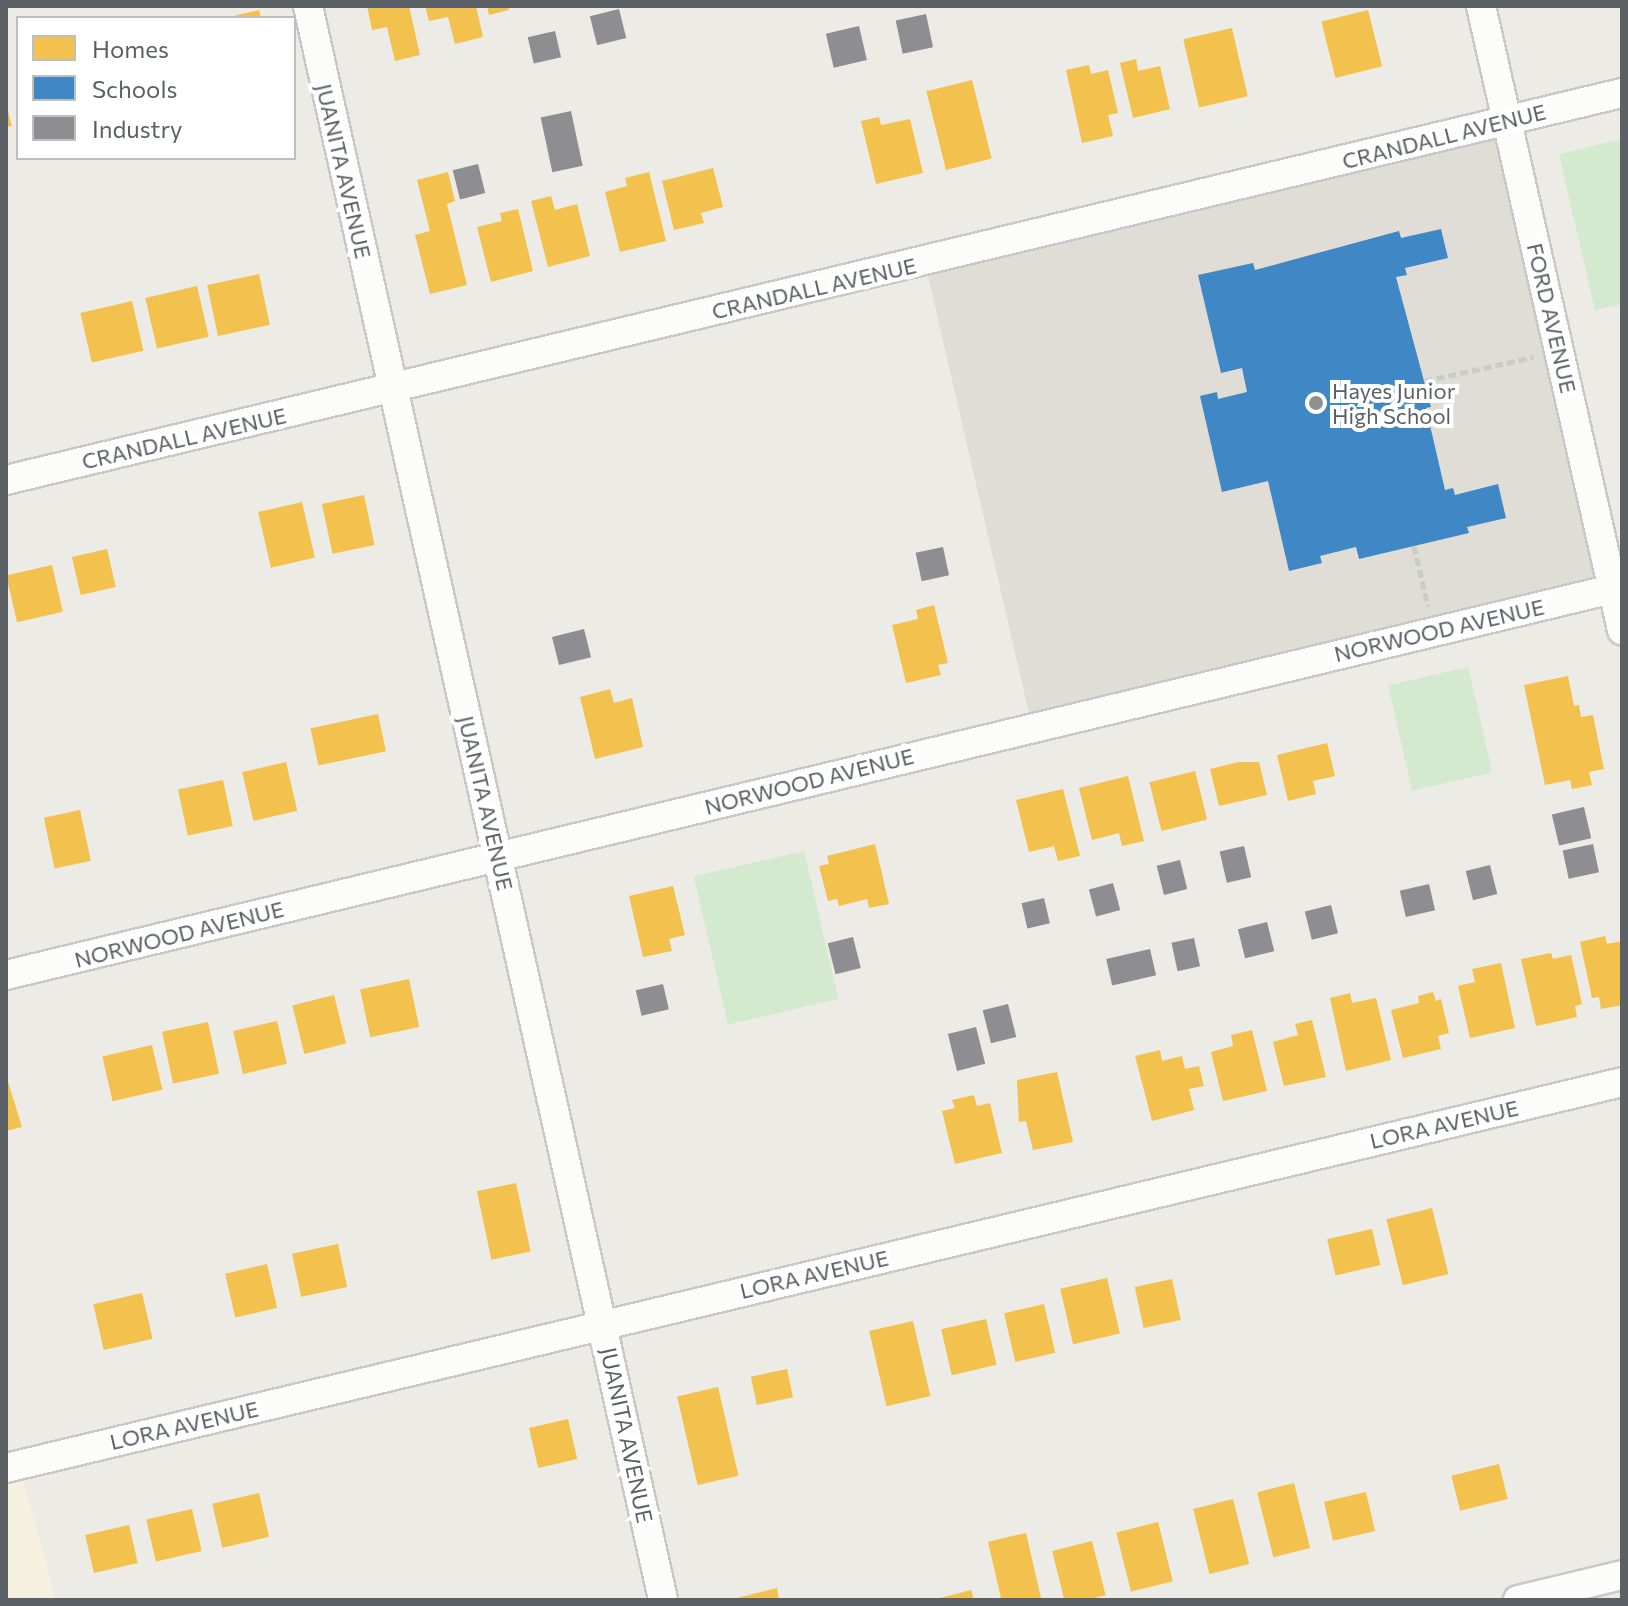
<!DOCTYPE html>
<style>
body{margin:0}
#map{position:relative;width:1628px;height:1606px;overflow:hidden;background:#ecebe5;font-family:Commissioner,sans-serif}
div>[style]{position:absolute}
.commercial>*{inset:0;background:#f6f0de}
.education>*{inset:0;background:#dfddd5;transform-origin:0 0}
.green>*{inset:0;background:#d3eace;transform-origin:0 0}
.homes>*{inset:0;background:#f2c14e;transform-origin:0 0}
.schools>*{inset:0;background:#3f88c5}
.industry>*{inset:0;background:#8d8d92;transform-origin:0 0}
.path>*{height:5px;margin-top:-2.5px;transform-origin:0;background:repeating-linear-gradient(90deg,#c8cdc9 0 8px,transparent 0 12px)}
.roads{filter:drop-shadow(2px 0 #c8c8c7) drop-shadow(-2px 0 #c8c8c7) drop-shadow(0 2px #c8c8c7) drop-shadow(0 -2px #c8c8c7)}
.street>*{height:28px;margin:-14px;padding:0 14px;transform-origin:14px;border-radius:14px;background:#fcfcfb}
.dots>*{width:22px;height:22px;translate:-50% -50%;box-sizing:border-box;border:4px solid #fff;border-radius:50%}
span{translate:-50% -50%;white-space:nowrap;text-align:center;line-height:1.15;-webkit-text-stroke:8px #fff;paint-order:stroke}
.street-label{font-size:22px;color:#5b6065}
.poi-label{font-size:22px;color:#5b6065}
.left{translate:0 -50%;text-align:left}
.frame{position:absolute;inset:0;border:8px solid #5b6065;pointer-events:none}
.legend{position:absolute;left:16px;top:16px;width:280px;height:144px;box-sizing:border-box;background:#fff;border:2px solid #bdbfc1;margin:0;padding:10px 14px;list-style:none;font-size:24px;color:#5b6065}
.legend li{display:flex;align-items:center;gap:16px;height:40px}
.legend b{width:40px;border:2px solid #bdbfc1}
</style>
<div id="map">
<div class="commercial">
<div style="clip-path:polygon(19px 1465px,56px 1600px,6px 1600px,6px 1468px)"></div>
</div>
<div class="education">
<div style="left:1507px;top:121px;width:480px;height:599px;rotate:77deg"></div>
</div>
<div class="green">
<div style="clip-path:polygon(1622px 139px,1622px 304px,1595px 310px,1559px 154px)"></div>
<div style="left:1468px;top:667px;width:108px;height:82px;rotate:77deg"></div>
<div style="left:804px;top:851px;width:152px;height:113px;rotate:77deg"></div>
</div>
<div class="homes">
<div style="clip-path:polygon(367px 6px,409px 6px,420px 55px,395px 61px,387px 27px,372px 30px)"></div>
<div style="clip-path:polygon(425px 6px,476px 6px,483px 37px,455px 44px,448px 17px,429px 21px)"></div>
<div style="clip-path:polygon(487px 6px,508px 6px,509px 10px,489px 15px)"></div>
<div style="clip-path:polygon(259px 10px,261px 18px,229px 18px,229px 17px)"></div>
<div style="left:1368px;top:10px;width:58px;height:48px;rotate:76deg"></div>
<div style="left:1232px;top:28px;width:70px;height:50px;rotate:77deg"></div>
<div style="clip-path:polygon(1136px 59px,1138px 71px,1160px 66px,1170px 109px,1133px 118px,1120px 63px)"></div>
<div style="clip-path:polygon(1089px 65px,1091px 74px,1108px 70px,1118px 113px,1108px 115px,1113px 136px,1082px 143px,1066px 70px)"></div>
<div style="left:972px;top:80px;width:81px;height:47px;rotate:76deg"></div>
<div style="clip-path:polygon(6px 104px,12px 126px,6px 127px)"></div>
<div style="clip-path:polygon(879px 117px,881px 125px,910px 119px,923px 173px,876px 184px,861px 121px)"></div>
<div style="clip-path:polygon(713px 168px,723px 207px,701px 213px,704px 223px,674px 230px,662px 181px)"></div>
<div style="clip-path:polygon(448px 172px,455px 201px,447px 204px,467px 285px,430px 294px,415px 235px,430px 231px,417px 180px)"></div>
<div style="clip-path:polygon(649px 172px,666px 241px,620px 252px,605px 192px,627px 186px,625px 178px)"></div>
<div style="clip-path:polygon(551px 196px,555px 210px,577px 204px,590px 256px,548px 267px,531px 201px)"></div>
<div style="clip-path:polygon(518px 209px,533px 271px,491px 282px,477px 227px,502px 221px,500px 213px)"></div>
<div style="left:259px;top:274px;width:52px;height:53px;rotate:78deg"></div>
<div style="left:197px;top:286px;width:52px;height:53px;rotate:77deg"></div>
<div style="left:132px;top:301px;width:51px;height:53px;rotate:77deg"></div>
<div style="left:364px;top:495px;width:51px;height:43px;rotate:78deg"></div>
<div style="left:302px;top:502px;width:57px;height:45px;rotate:77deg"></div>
<div style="left:107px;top:549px;width:39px;height:36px;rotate:77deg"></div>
<div style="left:52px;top:565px;width:48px;height:47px;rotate:77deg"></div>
<div style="clip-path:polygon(934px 605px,948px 663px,938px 665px,941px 675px,906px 683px,892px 625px,918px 619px,916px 610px)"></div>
<div style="clip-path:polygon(1568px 676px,1574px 706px,1579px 705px,1581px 717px,1593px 715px,1604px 769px,1589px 772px,1592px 785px,1572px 789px,1570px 780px,1545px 785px,1524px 685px)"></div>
<div style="clip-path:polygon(610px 689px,614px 703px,632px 698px,643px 747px,595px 759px,580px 697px)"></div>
<div style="left:378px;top:714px;width:38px;height:69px;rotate:78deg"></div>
<div style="clip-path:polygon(1327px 743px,1335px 776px,1313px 781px,1316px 794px,1288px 801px,1277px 755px)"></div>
<div style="left:286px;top:762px;width:50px;height:45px;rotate:77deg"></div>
<div style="clip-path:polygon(1239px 762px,1259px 762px,1267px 795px,1219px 806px,1210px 769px)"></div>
<div style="left:1195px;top:771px;width:50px;height:47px;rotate:76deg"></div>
<div style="clip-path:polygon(1128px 776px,1144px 841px,1122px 846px,1119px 833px,1092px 840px,1079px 788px)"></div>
<div style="left:223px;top:780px;width:47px;height:46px;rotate:78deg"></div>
<div style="clip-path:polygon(1063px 789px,1080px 856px,1058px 861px,1054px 846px,1029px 852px,1016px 800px)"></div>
<div style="left:80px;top:810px;width:52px;height:37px;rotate:78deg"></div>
<div style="clip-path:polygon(875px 844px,889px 904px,869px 908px,867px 899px,839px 906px,837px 899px,828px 901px,819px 866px,829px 864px,827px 856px)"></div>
<div style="clip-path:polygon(673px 886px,685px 935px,669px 939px,672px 951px,643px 957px,629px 896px)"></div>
<div style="clip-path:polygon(1605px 936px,1607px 944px,1622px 941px,1622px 1005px,1601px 1009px,1599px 997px,1592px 998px,1580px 942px)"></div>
<div style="clip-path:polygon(1551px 953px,1553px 959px,1571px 955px,1582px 1004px,1575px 1006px,1577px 1017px,1536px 1026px,1521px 959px)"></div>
<div style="clip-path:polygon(1501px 963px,1515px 1028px,1470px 1038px,1458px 986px,1475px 982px,1472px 969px)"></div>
<div style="left:409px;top:979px;width:49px;height:50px;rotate:78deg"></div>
<div style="clip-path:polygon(1433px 992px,1436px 1001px,1441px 999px,1449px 1033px,1438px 1036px,1441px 1049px,1403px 1058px,1391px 1010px,1419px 1003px,1418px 996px)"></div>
<div style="clip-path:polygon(1350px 993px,1352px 1003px,1376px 998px,1391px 1060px,1346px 1071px,1330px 998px)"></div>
<div style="left:334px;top:995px;width:50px;height:43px;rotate:76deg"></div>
<div style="clip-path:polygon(1312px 1020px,1326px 1077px,1284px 1086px,1273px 1042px,1298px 1035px,1295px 1024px)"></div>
<div style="left:277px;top:1021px;width:44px;height:45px;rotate:77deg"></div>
<div style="left:208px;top:1022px;width:53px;height:47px;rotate:78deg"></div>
<div style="clip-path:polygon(1252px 1030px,1267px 1091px,1223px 1101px,1211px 1052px,1233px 1046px,1231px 1035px)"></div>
<div style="left:152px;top:1045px;width:46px;height:51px;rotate:77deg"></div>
<div style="clip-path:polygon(1160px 1050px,1162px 1061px,1182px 1056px,1185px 1069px,1199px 1066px,1204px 1086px,1189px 1089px,1194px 1110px,1152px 1121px,1135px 1056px)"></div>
<div style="clip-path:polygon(1057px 1072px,1073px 1142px,1033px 1150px,1026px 1121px,1019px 1122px,1017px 1080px)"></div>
<div style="clip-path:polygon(6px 1075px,22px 1127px,6px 1131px)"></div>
<div style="clip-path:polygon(974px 1095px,977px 1106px,990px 1103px,1002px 1153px,955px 1164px,942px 1111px,955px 1108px,952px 1100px)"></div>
<div style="left:516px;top:1183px;width:70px;height:40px;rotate:78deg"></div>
<div style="left:1432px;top:1208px;width:68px;height:47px;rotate:76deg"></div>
<div style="left:1372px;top:1229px;width:37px;height:46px;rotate:77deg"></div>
<div style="left:338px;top:1244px;width:44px;height:47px;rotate:78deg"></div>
<div style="left:267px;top:1264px;width:45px;height:43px;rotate:77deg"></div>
<div style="left:1107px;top:1278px;width:57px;height:48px;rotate:77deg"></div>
<div style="left:1172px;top:1279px;width:42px;height:38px;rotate:78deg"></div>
<div style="left:142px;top:1293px;width:47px;height:50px;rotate:77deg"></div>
<div style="left:1044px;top:1304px;width:50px;height:41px;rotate:77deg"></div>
<div style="left:986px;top:1319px;width:47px;height:46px;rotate:77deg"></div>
<div style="left:913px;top:1321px;width:77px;height:45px;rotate:77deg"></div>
<div style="left:787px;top:1369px;width:29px;height:37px;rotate:78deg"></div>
<div style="left:718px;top:1387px;width:91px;height:42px;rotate:77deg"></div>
<div style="left:568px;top:1419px;width:41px;height:40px;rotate:77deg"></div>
<div style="left:1499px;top:1464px;width:36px;height:49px;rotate:76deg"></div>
<div style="left:1294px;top:1483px;width:67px;height:38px;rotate:76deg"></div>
<div style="left:1366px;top:1492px;width:40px;height:43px;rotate:77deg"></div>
<div style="left:259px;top:1493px;width:45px;height:48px;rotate:77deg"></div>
<div style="left:1233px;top:1499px;width:67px;height:41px;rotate:76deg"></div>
<div style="left:192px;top:1509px;width:43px;height:47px;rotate:77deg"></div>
<div style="left:1158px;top:1522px;width:61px;height:43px;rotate:76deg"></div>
<div style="left:129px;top:1525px;width:39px;height:45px;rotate:77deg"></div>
<div style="left:1026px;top:1533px;width:69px;height:39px;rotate:77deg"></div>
<div style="left:1092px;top:1541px;width:56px;height:41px;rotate:76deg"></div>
<div style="clip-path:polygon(777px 1588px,779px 1600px,733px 1600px,733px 1599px)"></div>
<div style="clip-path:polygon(971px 1590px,974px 1600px,936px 1600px,936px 1599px)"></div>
</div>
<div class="schools">
<div style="clip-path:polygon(1441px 229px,1448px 258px,1405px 268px,1407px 275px,1396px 277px,1431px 407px,1426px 408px,1445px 490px,1453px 488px,1455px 495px,1498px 484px,1506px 518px,1467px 527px,1469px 533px,1359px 559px,1356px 547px,1320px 556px,1322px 563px,1289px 571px,1268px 481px,1222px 492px,1200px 396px,1217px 392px,1218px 399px,1247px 392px,1242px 368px,1221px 373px,1198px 275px,1253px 263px,1255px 270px,1399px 231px,1401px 238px)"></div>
</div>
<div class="industry">
<div style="left:619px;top:9px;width:30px;height:30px;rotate:76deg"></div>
<div style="left:926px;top:14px;width:34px;height:31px;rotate:78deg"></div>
<div style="left:859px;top:26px;width:35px;height:34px;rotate:77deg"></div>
<div style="left:555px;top:31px;width:27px;height:28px;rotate:77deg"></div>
<div style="left:571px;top:111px;width:56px;height:31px;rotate:78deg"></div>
<div style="left:478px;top:164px;width:30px;height:26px;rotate:76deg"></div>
<div style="left:943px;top:547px;width:29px;height:28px;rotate:78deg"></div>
<div style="left:584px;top:629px;width:29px;height:33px;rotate:76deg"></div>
<div style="left:1584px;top:807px;width:32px;height:33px;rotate:77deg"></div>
<div style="left:1593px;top:844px;width:29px;height:31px;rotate:78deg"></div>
<div style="left:1244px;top:846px;width:32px;height:25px;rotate:77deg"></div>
<div style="left:1180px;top:860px;width:30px;height:24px;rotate:76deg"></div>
<div style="left:1490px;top:865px;width:30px;height:25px;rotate:76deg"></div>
<div style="left:1113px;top:883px;width:28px;height:25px;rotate:75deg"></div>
<div style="left:1429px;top:884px;width:27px;height:30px;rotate:77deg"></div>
<div style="left:1044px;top:898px;width:26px;height:23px;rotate:77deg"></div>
<div style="left:1331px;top:905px;width:29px;height:27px;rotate:76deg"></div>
<div style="left:1267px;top:922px;width:30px;height:30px;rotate:76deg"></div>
<div style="left:853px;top:937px;width:32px;height:26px;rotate:76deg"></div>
<div style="left:1194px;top:938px;width:29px;height:23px;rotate:78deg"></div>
<div style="left:1150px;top:949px;width:27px;height:45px;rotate:77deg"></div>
<div style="left:663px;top:984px;width:26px;height:28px;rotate:77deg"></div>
<div style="left:1008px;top:1004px;width:34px;height:26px;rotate:76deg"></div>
<div style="left:976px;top:1027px;width:38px;height:29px;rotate:76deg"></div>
</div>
<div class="path">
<div style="left:1425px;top:381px;width:111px;rotate:-12.5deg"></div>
<div style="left:1414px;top:546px;width:62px;rotate:76.9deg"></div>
</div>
<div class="roads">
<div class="street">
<div style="left:308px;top:6px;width:1633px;rotate:77.44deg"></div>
<div style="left:1481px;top:6px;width:640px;rotate:77.27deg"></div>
<div style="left:6px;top:480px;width:1662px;rotate:-13.47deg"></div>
<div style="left:6px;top:975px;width:1653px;rotate:-13.51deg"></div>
<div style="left:6px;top:1468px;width:1661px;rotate:-13.43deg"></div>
<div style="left:1518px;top:1600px;width:107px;rotate:-13.5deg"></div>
</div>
</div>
<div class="dots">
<div style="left:1316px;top:403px;background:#8e9192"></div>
</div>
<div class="street-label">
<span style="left:1444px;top:136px;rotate:-14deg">CRANDALL AVENUE</span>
<span style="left:344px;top:171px;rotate:77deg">JUANITA AVENUE</span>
<span style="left:814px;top:288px;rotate:-13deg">CRANDALL AVENUE</span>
<span style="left:1552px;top:318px;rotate:77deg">FORD AVENUE</span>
<span style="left:184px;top:438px;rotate:-13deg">CRANDALL AVENUE</span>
<span style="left:1439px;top:630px;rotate:-13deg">NORWOOD AVENUE</span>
<span style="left:809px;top:781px;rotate:-14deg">NORWOOD AVENUE</span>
<span style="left:486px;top:803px;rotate:77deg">JUANITA AVENUE</span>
<span style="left:179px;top:934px;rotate:-14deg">NORWOOD AVENUE</span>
<span style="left:1444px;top:1124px;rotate:-13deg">LORA AVENUE</span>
<span style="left:814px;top:1274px;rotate:-13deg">LORA AVENUE</span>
<span style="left:184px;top:1425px;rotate:-13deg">LORA AVENUE</span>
<span style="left:627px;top:1435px;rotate:78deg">JUANITA AVENUE</span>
</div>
<div class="poi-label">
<span class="left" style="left:1332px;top:403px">Hayes Junior<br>High School</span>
</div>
<div class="frame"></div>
<ul class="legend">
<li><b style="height:22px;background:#f2c14e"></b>Homes</li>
<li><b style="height:22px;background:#3f88c5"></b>Schools</li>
<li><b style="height:22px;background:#8d8d92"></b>Industry</li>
</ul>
</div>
